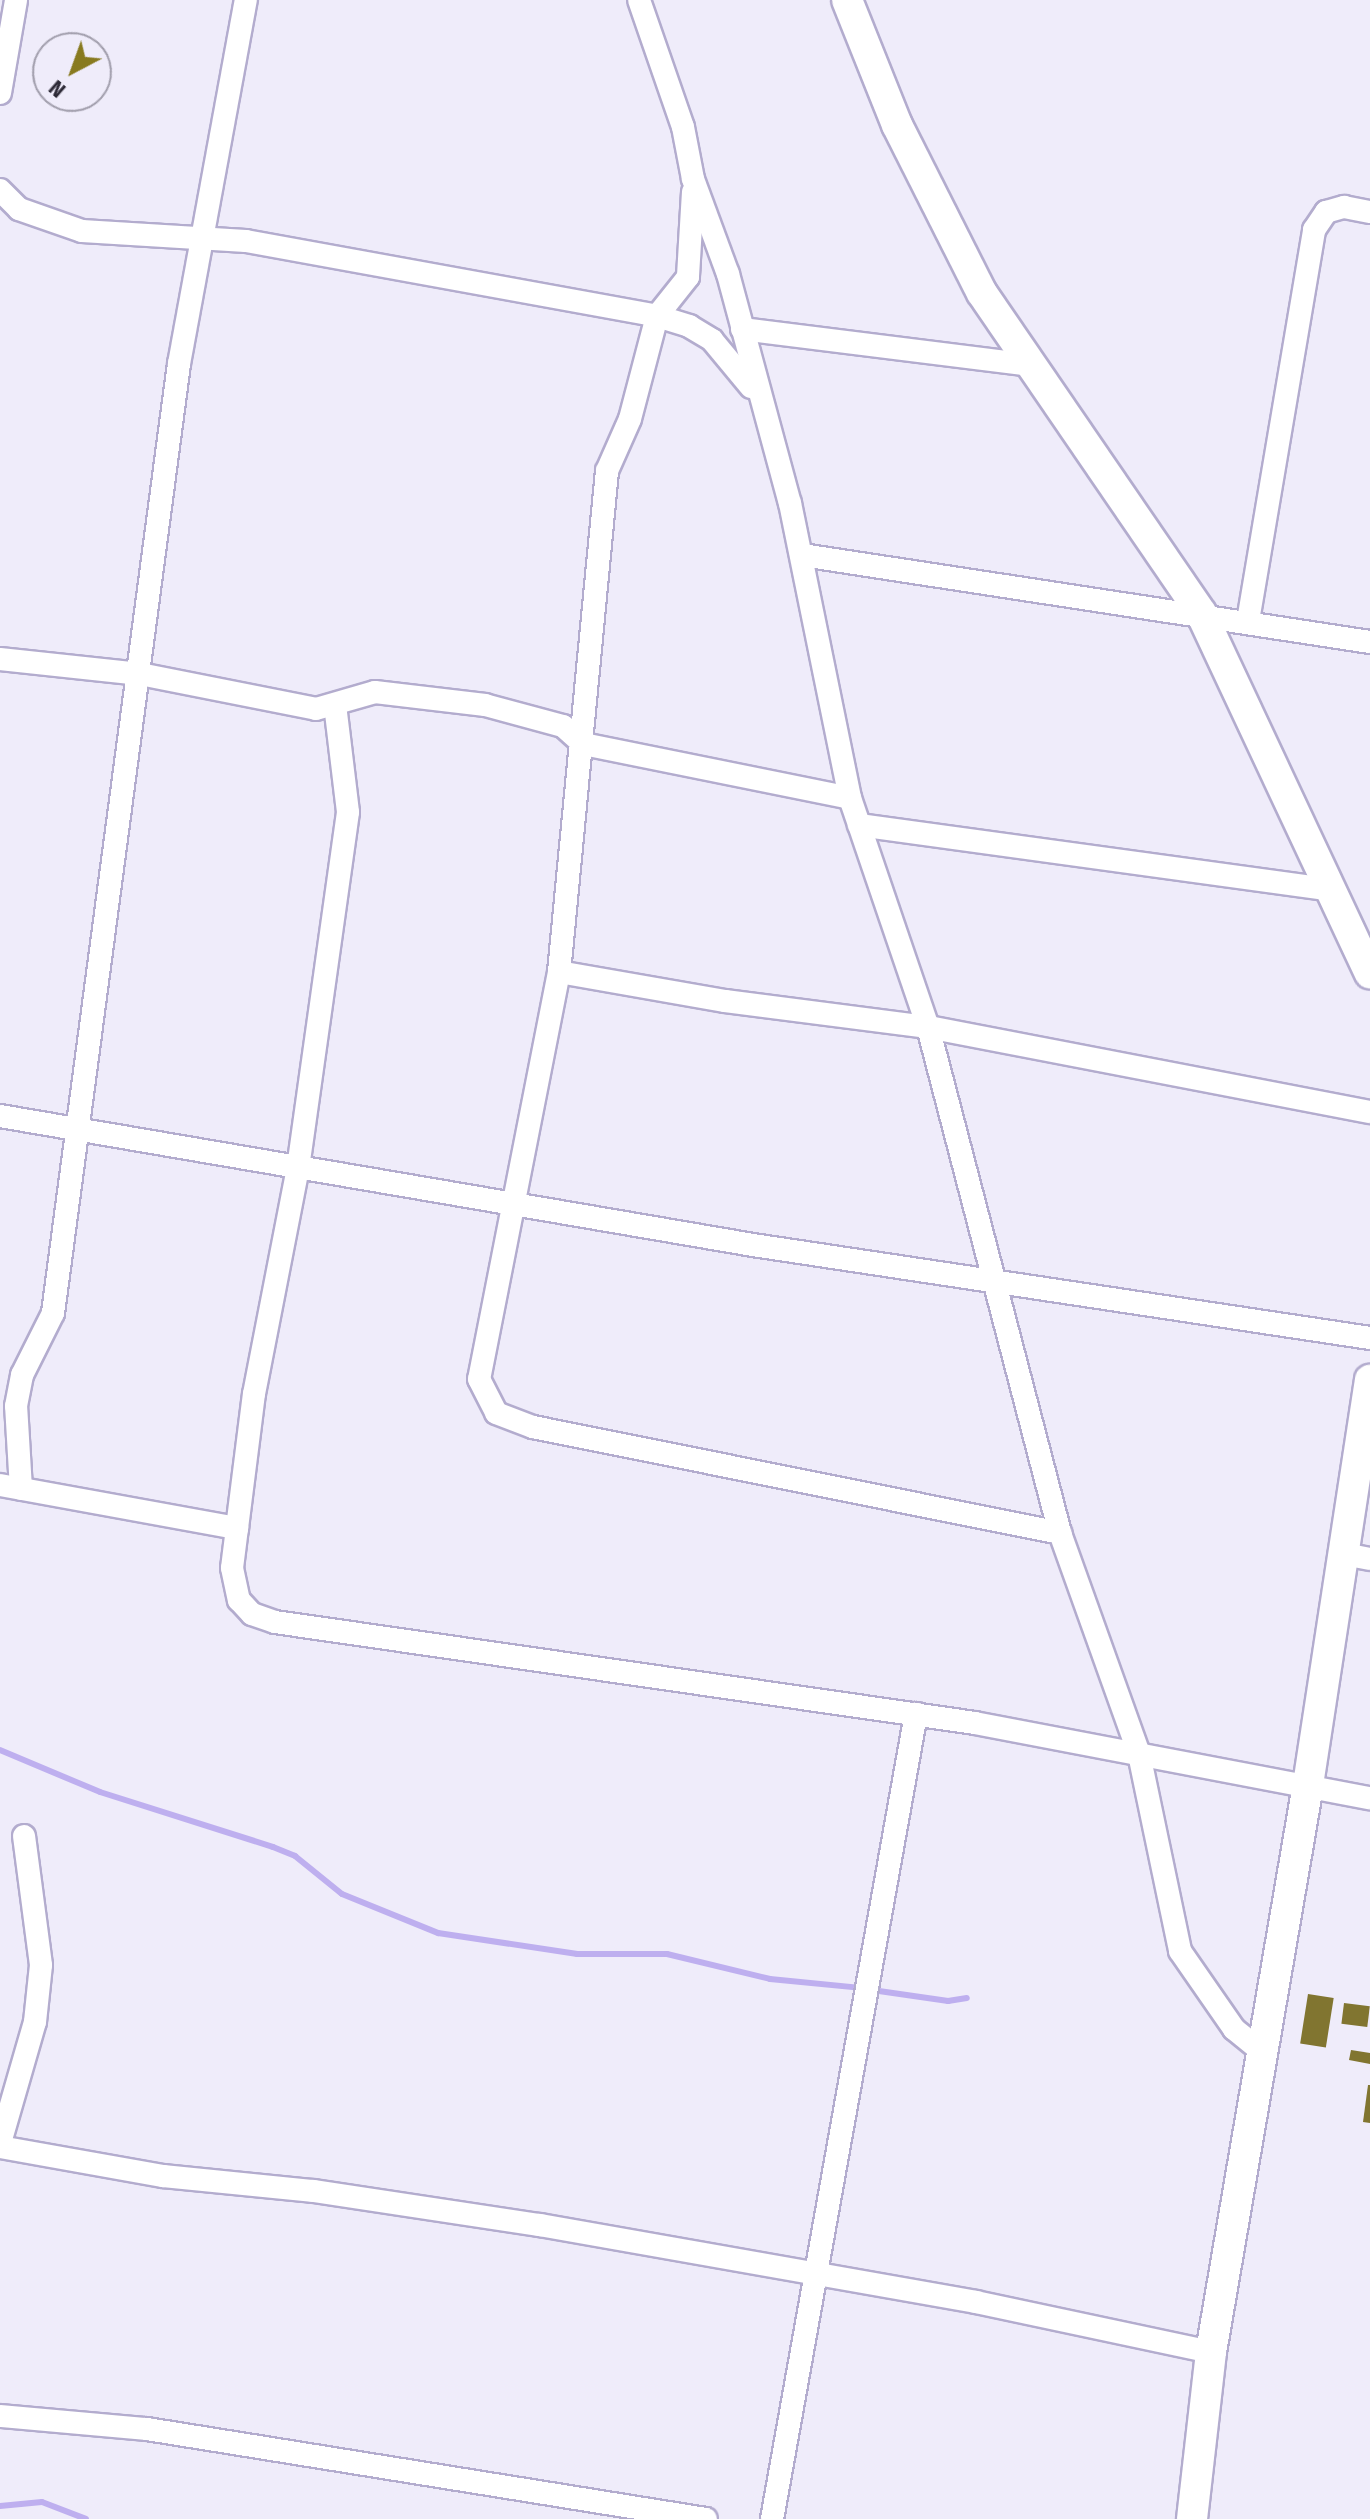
<!DOCTYPE html>
<style>
body{margin:0}
#map{position:relative;width:1370px;height:2519px;overflow:hidden;background:#efecfa;font-family:"Fira Sans Condensed",sans-serif}
div>[style]{position:absolute}
.stream>*{height:6px;margin:-3px;padding:0 3px;transform-origin:3px;border-radius:3px;background:#beafef}
.building>*{inset:0;background:#817530;transform-origin:0 0}
.roads{filter:drop-shadow(2px 0 #b3acce) drop-shadow(-2px 0 #b3acce) drop-shadow(0 2px #b3acce) drop-shadow(0 -2px #b3acce)}
.minor>*{height:22px;margin:-11px;padding:0 11px;transform-origin:11px;border-radius:11px;background:#fff}
.secondary>*{height:30px;margin:-15px;padding:0 15px;transform-origin:15px;border-radius:15px;background:#fff}
span{translate:-50% -50%;white-space:nowrap;text-align:center;line-height:1.15;-webkit-text-stroke:6px #efecfa;paint-order:stroke}
.north{position:absolute;left:32px;top:32px;width:80px;height:80px;box-sizing:border-box;background:#efecfa;border:2px solid #a19eac;border-radius:50%;rotate:221deg;font-size:22px;font-weight:700;line-height:32px;text-align:center;color:#2d2a37}
.north::after{content:'';display:block;margin:auto;width:28px;height:36px;background:#887a1f;clip-path:polygon(50% 0,100% 100%,50% 72%,0 100%)}
</style>
<div id="map">
<div class="stream">
<div style="left:0;top:1750px;width:108px;rotate:22.8deg"></div>
<div style="left:100px;top:1792px;width:182px;rotate:17.6deg"></div>
<div style="left:273px;top:1847px;width:24px;rotate:22deg"></div>
<div style="left:295px;top:1856px;width:60px;rotate:39deg"></div>
<div style="left:342px;top:1894px;width:104px;rotate:22.1deg"></div>
<div style="left:438px;top:1933px;width:141px;rotate:8.6deg"></div>
<div style="left:577px;top:1954px;width:90px"></div>
<div style="left:667px;top:1954px;width:106px;rotate:13.6deg"></div>
<div style="left:770px;top:1979px;width:91px;rotate:5.6deg"></div>
<div style="left:872px;top:1990px;width:77px;rotate:8.2deg"></div>
<div style="left:948px;top:2001px;width:19px;rotate:-9deg"></div>
<div style="left:0;top:2506px;width:42px;rotate:-5.4deg"></div>
<div style="left:42px;top:2502px;width:47px;rotate:21.1deg"></div>
</div>
<div class="building">
<div style="left:1308px;top:1994px;width:26px;height:50px;rotate:9deg"></div>
<div style="left:1344px;top:2003px;width:26px;height:21px;rotate:7deg"></div>
<div style="clip-path:polygon(1351px 2050px,1370px 2053px,1370px 2064px,1349px 2060px)"></div>
<div style="clip-path:polygon(1368px 2085px,1370px 2085px,1370px 2123px,1363px 2122px)"></div>
</div>
<div class="roads">
<div class="minor">
<div style="left:639px;top:0;width:134px;rotate:70.9deg"></div>
<div style="left:683px;top:127px;width:53px;rotate:79.1deg"></div>
<div style="left:693px;top:179px;width:101px;rotate:69.8deg"></div>
<div style="left:728px;top:274px;width:237px;rotate:74.9deg"></div>
<div style="left:790px;top:503px;width:301px;rotate:78.5deg"></div>
<div style="left:850px;top:798px;width:242px;rotate:71.2deg"></div>
<div style="left:928px;top:1027px;width:523px;rotate:75.38deg"></div>
<div style="left:1060px;top:1533px;width:235px;rotate:70.3deg"></div>
<div style="left:1139px;top:1754px;width:201px;rotate:78.2deg"></div>
<div style="left:1180px;top:1951px;width:95px;rotate:55.3deg"></div>
<div style="left:1234px;top:2029px;width:38px;rotate:39deg"></div>
<div style="left:0;top:93px;width:94px;rotate:-80.2deg"></div>
<div style="left:0;top:190px;width:27px;rotate:45deg"></div>
<div style="left:19px;top:209px;width:67px;rotate:19.2deg"></div>
<div style="left:82px;top:231px;width:164px;rotate:3.5deg"></div>
<div style="left:246px;top:241px;width:418px;rotate:10.3deg"></div>
<div style="left:657px;top:316px;width:34px;rotate:17deg"></div>
<div style="left:689px;top:326px;width:27px;rotate:31deg"></div>
<div style="left:712px;top:340px;width:61px;rotate:50.3deg"></div>
<div style="left:693px;top:192px;width:85px;rotate:93.4deg"></div>
<div style="left:688px;top:277px;width:50px;rotate:128.5deg"></div>
<div style="left:657px;top:316px;width:106px;rotate:104.7deg"></div>
<div style="left:630px;top:419px;width:57px;rotate:113.9deg"></div>
<div style="left:607px;top:471px;width:503px;rotate:95.47deg"></div>
<div style="left:559px;top:972px;width:415px;rotate:101.1deg"></div>
<div style="left:479px;top:1379px;width:38px;rotate:63deg"></div>
<div style="left:496px;top:1413px;width:40px;rotate:21deg"></div>
<div style="left:533px;top:1427px;width:538px;rotate:11.37deg"></div>
<div style="left:742px;top:329px;width:290px;rotate:7.1deg"></div>
<div style="left:802px;top:555px;width:575px;rotate:8.71deg"></div>
<div style="left:1248px;top:621px;width:397px;rotate:-80.4deg"></div>
<div style="left:1314px;top:230px;width:22px;rotate:-56deg"></div>
<div style="left:1326px;top:212px;width:19px;rotate:-16deg"></div>
<div style="left:1344px;top:207px;width:26px;rotate:11deg"></div>
<div style="left:0;top:659px;width:141px;rotate:6.1deg"></div>
<div style="left:140px;top:674px;width:179px;rotate:11.2deg"></div>
<div style="left:316px;top:709px;width:61px;rotate:-16.1deg"></div>
<div style="left:375px;top:692px;width:111px;rotate:6.7deg"></div>
<div style="left:485px;top:705px;width:81px;rotate:15.1deg"></div>
<div style="left:563px;top:726px;width:27px;rotate:42deg"></div>
<div style="left:583px;top:744px;width:272px;rotate:11.4deg"></div>
<div style="left:859px;top:825px;width:479px;rotate:7.8deg"></div>
<div style="left:559px;top:972px;width:169px;rotate:9.9deg"></div>
<div style="left:725px;top:1001px;width:205px;rotate:7.3deg"></div>
<div style="left:928px;top:1027px;width:450px;rotate:10.9deg"></div>
<div style="left:0;top:1116px;width:764px;rotate:9.72deg"></div>
<div style="left:753px;top:1245px;width:624px;rotate:8.57deg"></div>
<div style="left:0;top:1485px;width:241px;rotate:10.3deg"></div>
<div style="left:237px;top:1528px;width:135px;rotate:-82.8deg"></div>
<div style="left:254px;top:1394px;width:230px;rotate:-79deg"></div>
<div style="left:298px;top:1168px;width:359px;rotate:-82deg"></div>
<div style="left:348px;top:812px;width:108px;rotate:-96.9deg"></div>
<div style="left:21px;top:1489px;width:83px;rotate:-93.4deg"></div>
<div style="left:16px;top:1406px;width:32px;rotate:-79deg"></div>
<div style="left:22px;top:1375px;width:69px;rotate:-63.4deg"></div>
<div style="left:53px;top:1313px;width:957px;rotate:-82.44deg"></div>
<div style="left:179px;top:364px;width:370px;rotate:-79.6deg"></div>
<div style="left:237px;top:1528px;width:40px;rotate:97.1deg"></div>
<div style="left:232px;top:1568px;width:33px;rotate:78deg"></div>
<div style="left:239px;top:1600px;width:19px;rotate:47deg"></div>
<div style="left:252px;top:1614px;width:24px;rotate:19deg"></div>
<div style="left:275px;top:1622px;width:707px;rotate:8.21deg"></div>
<div style="left:975px;top:1723px;width:402px;rotate:10.8deg"></div>
<div style="left:1344px;top:1554px;width:26px;rotate:11deg"></div>
<div style="left:0;top:2143px;width:126px;rotate:-73.9deg"></div>
<div style="left:35px;top:2022px;width:57px;rotate:-84deg"></div>
<div style="left:41px;top:1965px;width:130px;rotate:-97.5deg"></div>
<div style="left:0;top:2147px;width:166px;rotate:10.1deg"></div>
<div style="left:163px;top:2176px;width:152px;rotate:5.7deg"></div>
<div style="left:314px;top:2191px;width:229px;rotate:8.6deg"></div>
<div style="left:540px;top:2225px;width:443px;rotate:10deg"></div>
<div style="left:976px;top:2302px;width:240px;rotate:12deg"></div>
<div style="left:0;top:2416px;width:148px;rotate:5.1deg"></div>
<div style="left:147px;top:2429px;width:566px;rotate:9.15deg"></div>
<div style="left:772px;top:2519px;width:818px;rotate:-79.86deg"></div>
</div>
<div class="secondary">
<div style="left:847px;top:0;width:135px;rotate:68.2deg"></div>
<div style="left:897px;top:125px;width:188px;rotate:63.2deg"></div>
<div style="left:982px;top:293px;width:388px;rotate:55.6deg"></div>
<div style="left:1201px;top:613px;width:398px;rotate:64.9deg"></div>
<div style="left:1192px;top:2519px;width:168px;rotate:-83.5deg"></div>
<div style="left:1211px;top:2352px;width:575px;rotate:-80.29deg"></div>
<div style="left:1308px;top:1785px;width:410px;rotate:-81.3deg"></div>
</div>
</div>
<div class="north">N</div>
</div>
